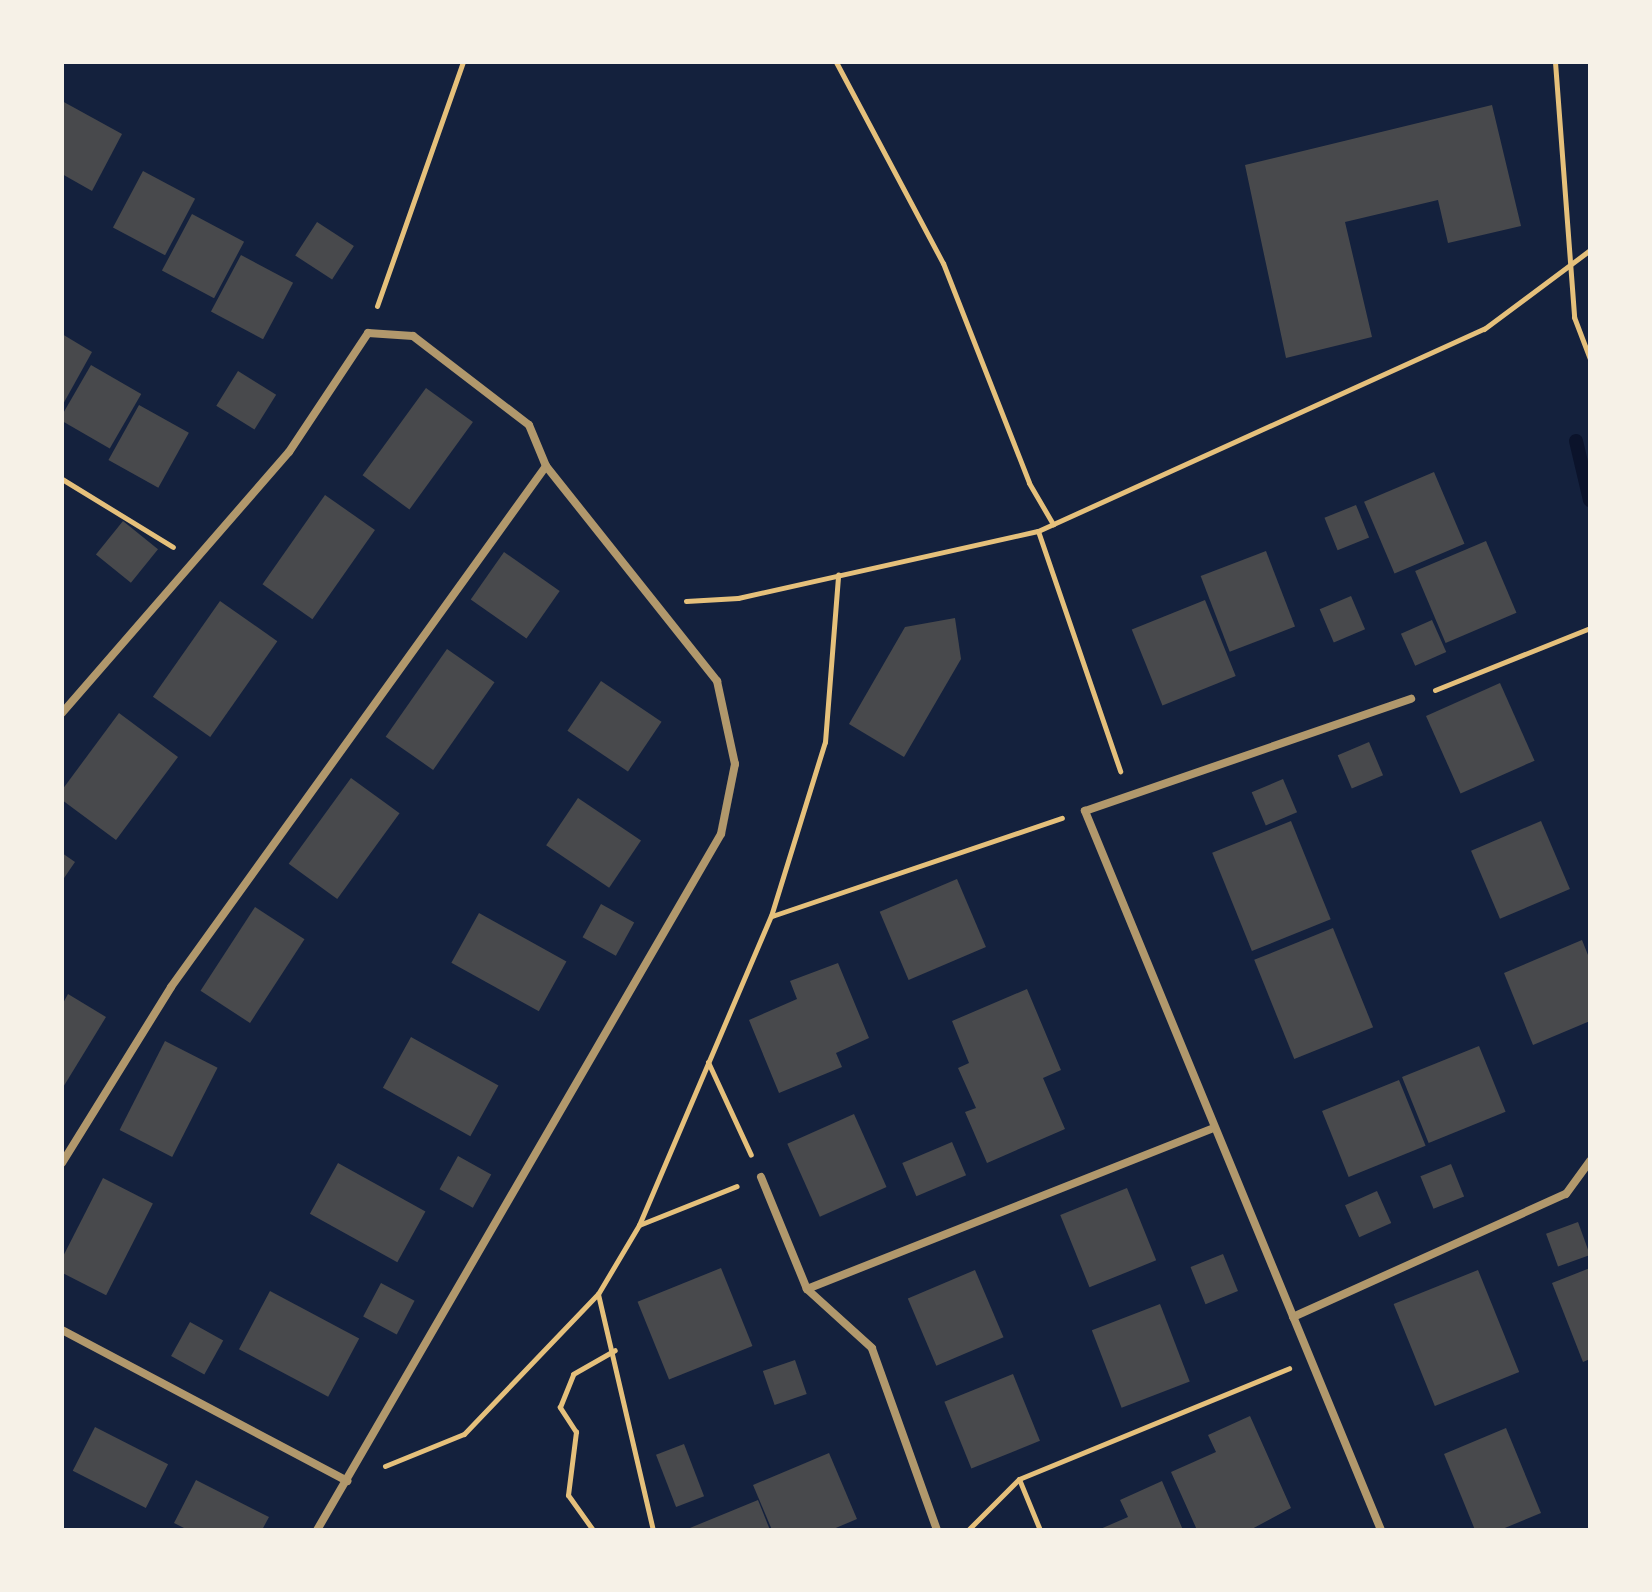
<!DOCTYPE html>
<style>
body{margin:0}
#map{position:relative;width:1652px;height:1592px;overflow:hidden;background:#14213d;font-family:Ubuntu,sans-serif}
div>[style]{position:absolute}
.stream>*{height:14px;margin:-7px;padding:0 7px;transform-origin:7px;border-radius:7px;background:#0b132b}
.building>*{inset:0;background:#48494c;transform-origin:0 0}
.path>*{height:5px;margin:-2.5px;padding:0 2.5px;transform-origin:2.5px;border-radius:2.5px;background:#e5c07b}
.minor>*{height:8px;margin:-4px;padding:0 4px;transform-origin:4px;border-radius:4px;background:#b1986c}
span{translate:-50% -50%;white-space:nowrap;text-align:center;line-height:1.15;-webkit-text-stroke:6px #f6f1e7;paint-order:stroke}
.frame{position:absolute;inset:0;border:64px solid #f6f1e7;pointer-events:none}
</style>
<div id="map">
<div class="stream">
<div style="left:1576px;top:441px;width:61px;rotate:76.7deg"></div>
</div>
<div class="building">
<div style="clip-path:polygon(62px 101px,122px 134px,92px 191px,62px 174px)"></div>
<div style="clip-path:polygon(1492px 105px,1521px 226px,1448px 243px,1438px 200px,1345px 222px,1372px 337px,1286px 358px,1245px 165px)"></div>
<div style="left:143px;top:171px;width:59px;height:64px;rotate:28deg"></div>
<div style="left:192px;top:214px;width:59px;height:64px;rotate:28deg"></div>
<div style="left:317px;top:222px;width:44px;height:40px;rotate:33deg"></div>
<div style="left:241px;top:255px;width:59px;height:64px;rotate:28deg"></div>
<div style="clip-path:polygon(62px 334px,92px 352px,62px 406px)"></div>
<div style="left:91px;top:365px;width:58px;height:63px;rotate:30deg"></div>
<div style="left:238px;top:371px;width:45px;height:41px;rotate:32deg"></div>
<div style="left:426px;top:388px;width:58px;height:108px;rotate:36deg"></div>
<div style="left:139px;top:405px;width:57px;height:63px;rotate:29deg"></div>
<div style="left:1434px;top:472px;width:78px;height:76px;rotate:67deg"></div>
<div style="left:325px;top:495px;width:61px;height:109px;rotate:35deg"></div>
<div style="left:1356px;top:505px;width:35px;height:34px;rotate:68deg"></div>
<div style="left:123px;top:521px;width:45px;height:43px;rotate:39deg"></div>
<div style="left:1486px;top:541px;width:78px;height:77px;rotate:67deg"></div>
<div style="left:1266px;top:551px;width:81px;height:70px;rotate:69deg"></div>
<div style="left:504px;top:552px;width:68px;height:58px;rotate:35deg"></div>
<div style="left:1351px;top:596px;width:36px;height:34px;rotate:67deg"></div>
<div style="left:1205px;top:600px;width:82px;height:79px;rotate:68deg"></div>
<div style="left:220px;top:601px;width:70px;height:117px;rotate:35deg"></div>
<div style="clip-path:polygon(955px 618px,961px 659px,904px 757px,849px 724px,905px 627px)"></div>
<div style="left:1432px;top:620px;width:35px;height:34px;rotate:66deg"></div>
<div style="left:447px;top:649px;width:58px;height:107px;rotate:35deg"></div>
<div style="left:601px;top:681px;width:73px;height:60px;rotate:34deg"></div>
<div style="left:1500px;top:683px;width:85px;height:81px;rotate:66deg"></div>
<div style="clip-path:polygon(119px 713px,178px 757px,116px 840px,62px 800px,62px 790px)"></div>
<div style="left:1369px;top:742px;width:36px;height:34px;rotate:67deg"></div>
<div style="left:351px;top:778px;width:60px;height:106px;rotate:36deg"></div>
<div style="left:1283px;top:779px;width:36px;height:34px;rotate:67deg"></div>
<div style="left:578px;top:798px;width:76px;height:57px;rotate:34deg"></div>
<div style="left:1291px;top:821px;width:106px;height:85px;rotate:68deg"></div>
<div style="left:1541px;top:821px;width:74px;height:76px;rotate:67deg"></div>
<div style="clip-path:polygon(62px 853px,75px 862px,62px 881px)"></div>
<div style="left:957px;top:879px;width:74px;height:84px;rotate:67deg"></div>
<div style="left:601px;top:904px;width:38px;height:38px;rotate:29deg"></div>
<div style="left:255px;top:907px;width:59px;height:100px;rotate:33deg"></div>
<div style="left:479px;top:913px;width:100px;height:57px;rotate:29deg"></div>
<div style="left:1333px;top:928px;width:107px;height:85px;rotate:68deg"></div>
<div style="clip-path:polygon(1582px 940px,1590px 960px,1590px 1021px,1533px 1045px,1504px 973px)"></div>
<div style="clip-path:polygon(838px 963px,869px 1038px,836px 1053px,842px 1067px,779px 1093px,749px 1020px,797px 999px,790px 981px)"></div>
<div style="clip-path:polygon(1027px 989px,1061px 1070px,1043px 1078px,1065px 1129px,987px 1163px,965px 1112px,976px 1108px,958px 1068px,969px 1063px,952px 1021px)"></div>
<div style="clip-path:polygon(68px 994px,106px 1017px,62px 1089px,62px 1005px)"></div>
<div style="left:411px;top:1037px;width:100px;height:58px;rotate:29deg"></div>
<div style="left:165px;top:1041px;width:59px;height:100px;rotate:27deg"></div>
<div style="left:1479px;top:1046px;width:71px;height:83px;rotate:68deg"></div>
<div style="left:1399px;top:1080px;width:71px;height:83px;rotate:68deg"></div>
<div style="left:854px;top:1114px;width:80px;height:73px;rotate:66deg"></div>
<div style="left:952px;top:1142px;width:36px;height:54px;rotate:67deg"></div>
<div style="left:458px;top:1156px;width:38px;height:38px;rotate:29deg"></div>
<div style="left:338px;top:1163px;width:100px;height:58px;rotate:29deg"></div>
<div style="left:1451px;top:1164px;width:35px;height:33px;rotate:68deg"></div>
<div style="left:103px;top:1178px;width:56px;height:103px;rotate:27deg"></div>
<div style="left:1127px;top:1188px;width:78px;height:72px;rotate:68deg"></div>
<div style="left:1377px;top:1191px;width:35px;height:35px;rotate:66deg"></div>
<div style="left:1578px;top:1222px;width:35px;height:34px;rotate:70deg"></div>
<div style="left:1223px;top:1254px;width:40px;height:35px;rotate:68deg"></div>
<div style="left:721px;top:1268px;width:84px;height:90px;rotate:68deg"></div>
<div style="clip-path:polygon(1590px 1268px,1590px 1359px,1583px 1362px,1552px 1283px)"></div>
<div style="left:975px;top:1270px;width:73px;height:73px;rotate:67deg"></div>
<div style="left:1478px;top:1270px;width:110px;height:91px;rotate:68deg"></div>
<div style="left:381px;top:1283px;width:38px;height:38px;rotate:28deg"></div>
<div style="left:270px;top:1291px;width:101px;height:66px;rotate:28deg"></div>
<div style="left:1160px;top:1304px;width:83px;height:73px;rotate:69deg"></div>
<div style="left:190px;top:1322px;width:38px;height:39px;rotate:29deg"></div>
<div style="left:795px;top:1360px;width:36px;height:34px;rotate:71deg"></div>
<div style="left:1013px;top:1374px;width:72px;height:74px;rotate:68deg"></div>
<div style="clip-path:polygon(1250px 1416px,1291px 1508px,1250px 1530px,1197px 1530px,1171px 1472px,1216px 1452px,1208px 1435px)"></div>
<div style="left:95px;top:1427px;width:82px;height:49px;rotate:27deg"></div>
<div style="clip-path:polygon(1506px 1428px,1541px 1513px,1500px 1530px,1475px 1530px,1444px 1454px)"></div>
<div style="left:684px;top:1444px;width:56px;height:30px;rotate:69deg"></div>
<div style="clip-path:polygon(829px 1453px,857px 1519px,831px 1530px,772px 1530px,753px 1485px)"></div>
<div style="clip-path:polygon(196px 1480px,269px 1517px,262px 1530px,188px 1530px,174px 1523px)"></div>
<div style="clip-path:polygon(1162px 1481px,1183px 1530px,1098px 1530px,1128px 1517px,1120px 1500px)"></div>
<div style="clip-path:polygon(758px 1500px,770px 1530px,685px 1530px)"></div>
</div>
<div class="path">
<div style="left:836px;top:62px;width:228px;rotate:62deg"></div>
<div style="left:943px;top:263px;width:236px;rotate:68.6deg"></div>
<div style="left:1029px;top:483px;width:48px;rotate:59.7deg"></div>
<div style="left:1555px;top:62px;width:256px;rotate:85.7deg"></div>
<div style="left:1574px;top:317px;width:45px;rotate:69.1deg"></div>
<div style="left:377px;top:306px;width:259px;rotate:-70.6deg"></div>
<div style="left:62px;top:479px;width:130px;rotate:31.5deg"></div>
<div style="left:1038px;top:531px;width:254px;rotate:71.1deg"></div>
<div style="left:686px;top:601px;width:52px;rotate:-3.3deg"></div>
<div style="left:738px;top:598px;width:307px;rotate:-12.6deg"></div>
<div style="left:1038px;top:531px;width:490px;rotate:-24.4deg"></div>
<div style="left:1484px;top:329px;width:132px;rotate:-36.7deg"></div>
<div style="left:1435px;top:690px;width:167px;rotate:-21.8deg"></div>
<div style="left:772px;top:916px;width:306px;rotate:-18.7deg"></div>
<div style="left:708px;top:1062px;width:102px;rotate:65.2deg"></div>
<div style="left:639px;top:1225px;width:105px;rotate:-21.7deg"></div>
<div style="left:598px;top:1294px;width:80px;rotate:-59.3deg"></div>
<div style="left:639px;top:1225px;width:336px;rotate:-66.9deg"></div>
<div style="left:771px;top:916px;width:182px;rotate:-72.8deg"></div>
<div style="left:825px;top:742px;width:168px;rotate:-85.5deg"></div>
<div style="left:385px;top:1466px;width:85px;rotate:-22.1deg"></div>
<div style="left:464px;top:1434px;width:194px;rotate:-46.3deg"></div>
<div style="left:598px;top:1294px;width:242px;rotate:76.9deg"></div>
<div style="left:593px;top:1530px;width:43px;rotate:-125.5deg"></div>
<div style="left:568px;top:1495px;width:64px;rotate:-82.8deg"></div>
<div style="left:576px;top:1432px;width:30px;rotate:-123deg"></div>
<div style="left:560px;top:1407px;width:35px;rotate:-68deg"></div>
<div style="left:573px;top:1374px;width:48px;rotate:-29.7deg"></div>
<div style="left:968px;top:1530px;width:72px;rotate:-45deg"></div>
<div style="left:1040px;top:1530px;width:55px;rotate:-112.4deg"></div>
<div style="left:1019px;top:1479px;width:292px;rotate:-22.3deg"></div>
</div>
<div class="minor">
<div style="left:62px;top:713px;width:346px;rotate:-49deg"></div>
<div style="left:289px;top:452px;width:143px;rotate:-56.4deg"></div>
<div style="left:368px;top:333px;width:45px;rotate:3.8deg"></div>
<div style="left:413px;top:336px;width:146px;rotate:37.5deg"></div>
<div style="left:529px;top:425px;width:44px;rotate:67.5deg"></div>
<div style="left:546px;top:466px;width:275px;rotate:51.5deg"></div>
<div style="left:717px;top:681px;width:85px;rotate:77.8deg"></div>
<div style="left:735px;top:764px;width:71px;rotate:101.3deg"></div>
<div style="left:721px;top:834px;width:805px;rotate:120.13deg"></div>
<div style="left:62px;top:1163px;width:207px;rotate:-58.2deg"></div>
<div style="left:171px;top:987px;width:642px;rotate:-54.25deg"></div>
<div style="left:761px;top:1177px;width:121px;rotate:67.7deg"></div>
<div style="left:1293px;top:1317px;width:299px;rotate:-24.3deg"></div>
<div style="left:1566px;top:1194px;width:41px;rotate:-54deg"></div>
<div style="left:62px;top:1330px;width:323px;rotate:27.9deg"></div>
<div style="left:937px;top:1530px;width:193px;rotate:-109.7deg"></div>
<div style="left:872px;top:1348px;width:88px;rotate:-137.8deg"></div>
<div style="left:807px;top:1289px;width:435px;rotate:-21.6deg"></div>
<div style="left:1381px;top:1530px;width:778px;rotate:-112.38deg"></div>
<div style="left:1085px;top:811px;width:345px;rotate:-19deg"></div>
</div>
<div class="frame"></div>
</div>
